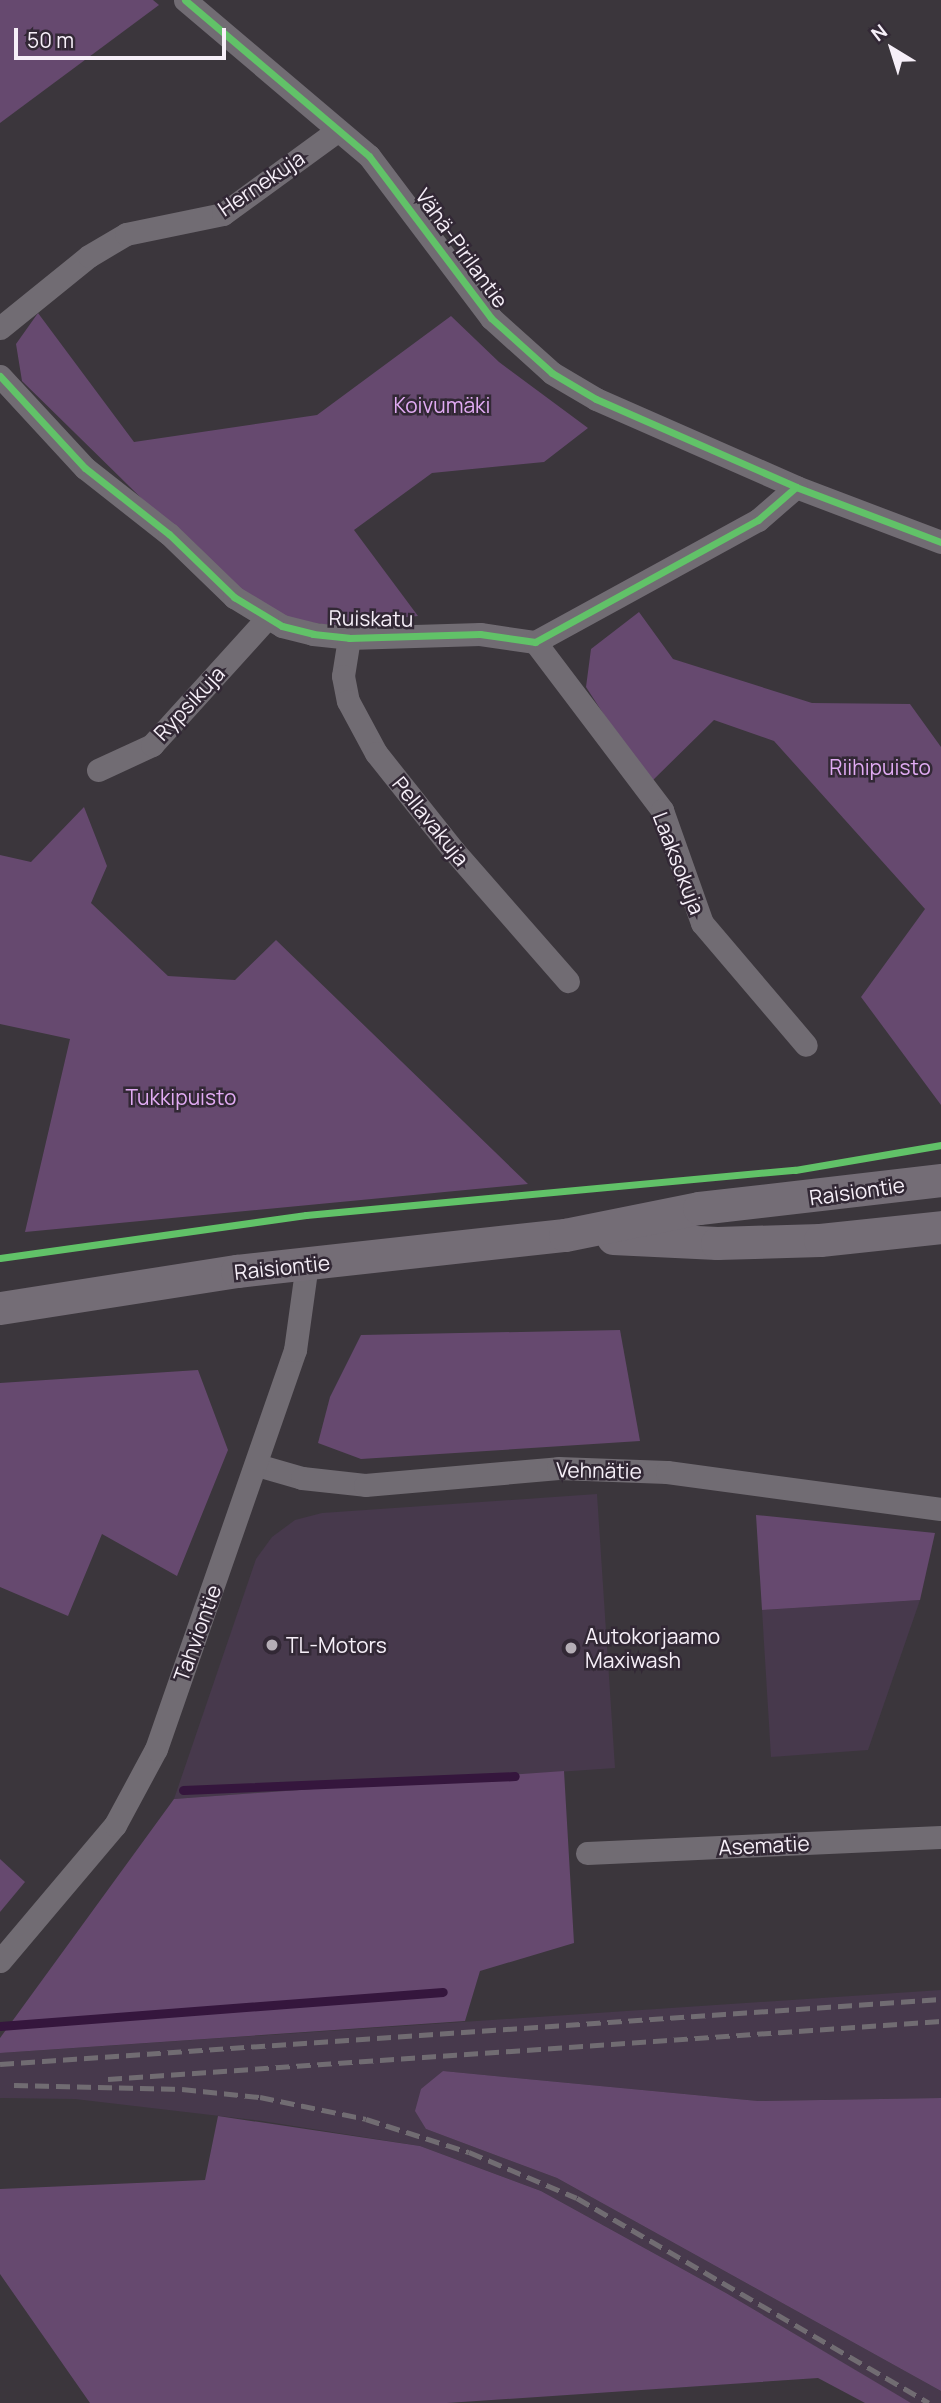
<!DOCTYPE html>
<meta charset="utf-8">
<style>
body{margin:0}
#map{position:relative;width:941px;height:2403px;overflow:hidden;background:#3b363c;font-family:Manrope,sans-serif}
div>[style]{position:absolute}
.built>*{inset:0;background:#47394c}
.green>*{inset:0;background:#66496f}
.stream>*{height:9px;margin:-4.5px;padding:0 4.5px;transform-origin:4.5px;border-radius:4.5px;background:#35163d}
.minor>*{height:23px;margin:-11.5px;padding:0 11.5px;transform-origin:11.5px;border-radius:11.5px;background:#716c73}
.secondary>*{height:33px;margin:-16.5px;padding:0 16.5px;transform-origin:16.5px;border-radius:16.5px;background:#746d76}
.rail>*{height:5px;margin-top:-2.5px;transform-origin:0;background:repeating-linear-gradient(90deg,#716c72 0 14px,transparent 0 21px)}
.cycleway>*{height:7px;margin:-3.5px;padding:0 3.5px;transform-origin:3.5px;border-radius:3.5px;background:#61c268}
.dots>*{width:19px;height:19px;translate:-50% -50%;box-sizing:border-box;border:4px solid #322835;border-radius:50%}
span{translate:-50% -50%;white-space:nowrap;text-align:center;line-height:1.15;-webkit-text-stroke:5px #322835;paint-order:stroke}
.street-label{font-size:21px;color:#f6eff8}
.park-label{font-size:21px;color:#e1abf3}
.poi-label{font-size:21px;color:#f6eff8}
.left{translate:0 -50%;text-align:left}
.north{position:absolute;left:857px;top:14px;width:70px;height:70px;-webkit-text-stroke:5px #322835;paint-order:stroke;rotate:322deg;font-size:19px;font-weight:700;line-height:28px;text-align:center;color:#f6eff8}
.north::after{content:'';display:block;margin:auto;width:24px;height:32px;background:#f6eff8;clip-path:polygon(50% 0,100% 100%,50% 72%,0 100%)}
.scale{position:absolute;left:14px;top:28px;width:212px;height:32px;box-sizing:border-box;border:4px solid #f6eff8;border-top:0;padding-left:9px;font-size:21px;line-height:24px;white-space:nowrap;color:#f6eff8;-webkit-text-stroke:5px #322835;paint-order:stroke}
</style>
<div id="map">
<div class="built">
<div style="clip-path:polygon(597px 1494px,615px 1768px,174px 1799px,256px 1559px,272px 1537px,295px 1520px,322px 1513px)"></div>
<div style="clip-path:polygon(920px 1600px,868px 1750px,771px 1757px,762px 1610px)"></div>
<div style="clip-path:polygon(941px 1990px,941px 2098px,758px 2101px,443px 2071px,426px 2129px,557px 2178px,941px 2391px,941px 2403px,911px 2403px,898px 2396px,726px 2293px,541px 2191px,420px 2146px,262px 2121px,75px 2099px,0 2098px,0 2053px)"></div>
</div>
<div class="green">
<div style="clip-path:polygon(0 0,153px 0,159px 5px,0 123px)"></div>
<div style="clip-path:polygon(38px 313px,134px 442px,317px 415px,451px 316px,499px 362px,588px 428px,544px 462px,432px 473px,354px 530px,418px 616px,329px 625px,285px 619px,236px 591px,22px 381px,16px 344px)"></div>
<div style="clip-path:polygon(639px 612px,673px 659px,812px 703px,910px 704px,941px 747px,941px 1105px,861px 997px,925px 909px,774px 741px,714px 720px,649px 784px,586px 687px,591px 649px)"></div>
<div style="clip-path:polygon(84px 807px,107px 866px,91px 903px,168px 976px,235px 980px,276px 940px,528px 1184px,25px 1232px,70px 1039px,0 1024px,0 855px,31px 862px)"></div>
<div style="clip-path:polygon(620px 1330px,640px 1441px,361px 1459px,318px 1443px,330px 1397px,361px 1335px)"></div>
<div style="clip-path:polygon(198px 1370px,228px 1450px,177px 1576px,102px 1534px,68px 1616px,0 1587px,0 1383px)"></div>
<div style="clip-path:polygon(756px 1515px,935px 1533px,920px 1600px,762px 1610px)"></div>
<div style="clip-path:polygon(564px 1771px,574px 1943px,480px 1971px,465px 2021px,0 2053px,0 2038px,174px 1799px)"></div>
<div style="clip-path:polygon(0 1859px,25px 1882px,0 1912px)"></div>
<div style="clip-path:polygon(443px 2071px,758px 2101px,941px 2098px,941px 2391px,557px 2178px,426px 2129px,415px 2111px,421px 2089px)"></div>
<div style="clip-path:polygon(218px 2116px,420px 2146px,541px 2191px,726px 2293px,911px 2403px,865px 2403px,818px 2378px,447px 2403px,90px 2403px,0 2274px,0 2189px,205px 2180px)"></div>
</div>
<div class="stream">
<div style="left:183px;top:1790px;width:332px;rotate:-2.4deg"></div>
<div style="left:0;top:2026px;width:444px;rotate:-4.4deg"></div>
</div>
<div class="minor">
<div style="left:185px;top:0;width:241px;rotate:40.3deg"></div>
<div style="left:369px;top:156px;width:203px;rotate:53deg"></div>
<div style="left:491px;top:318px;width:82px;rotate:42deg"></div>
<div style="left:552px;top:373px;width:51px;rotate:30.6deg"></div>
<div style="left:596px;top:399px;width:219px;rotate:23.7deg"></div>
<div style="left:796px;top:487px;width:155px;rotate:20.8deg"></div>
<div style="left:0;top:328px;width:114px;rotate:-39deg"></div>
<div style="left:89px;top:256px;width:43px;rotate:-30.7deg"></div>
<div style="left:126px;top:234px;width:99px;rotate:-11.7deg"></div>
<div style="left:223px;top:214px;width:142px;rotate:-36.1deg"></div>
<div style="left:0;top:376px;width:125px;rotate:47.3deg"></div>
<div style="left:85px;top:468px;width:107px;rotate:38.2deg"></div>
<div style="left:169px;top:534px;width:91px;rotate:44.1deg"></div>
<div style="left:234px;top:597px;width:56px;rotate:31.1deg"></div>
<div style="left:282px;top:626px;width:32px;rotate:14deg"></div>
<div style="left:313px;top:634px;width:36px;rotate:6deg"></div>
<div style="left:349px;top:638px;width:131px;rotate:-1.7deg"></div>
<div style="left:480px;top:634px;width:56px;rotate:8.3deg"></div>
<div style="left:535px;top:642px;width:254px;rotate:-28.7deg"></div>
<div style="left:758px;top:520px;width:50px;rotate:-41deg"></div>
<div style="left:349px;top:638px;width:38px;rotate:99deg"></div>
<div style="left:343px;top:676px;width:25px;rotate:79deg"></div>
<div style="left:348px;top:701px;width:59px;rotate:61.7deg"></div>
<div style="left:376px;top:753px;width:125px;rotate:51.5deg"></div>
<div style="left:454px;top:851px;width:173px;rotate:48.8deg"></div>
<div style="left:535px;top:642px;width:211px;rotate:52.9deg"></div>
<div style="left:662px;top:810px;width:120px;rotate:70.5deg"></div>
<div style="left:702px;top:923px;width:160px;rotate:49.6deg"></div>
<div style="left:98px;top:770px;width:60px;rotate:-24.8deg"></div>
<div style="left:152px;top:745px;width:171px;rotate:-47.8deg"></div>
<div style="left:257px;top:1465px;width:47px;rotate:16.1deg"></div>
<div style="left:302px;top:1478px;width:63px;rotate:6.3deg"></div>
<div style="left:365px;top:1485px;width:194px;rotate:-5deg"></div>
<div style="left:558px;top:1468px;width:109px;rotate:2.1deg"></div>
<div style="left:667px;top:1472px;width:276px;rotate:7.7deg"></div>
<div style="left:587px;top:1853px;width:354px;rotate:-2.6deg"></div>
<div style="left:0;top:1961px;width:178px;rotate:-49.8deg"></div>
<div style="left:115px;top:1825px;width:86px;rotate:-61.7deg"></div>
<div style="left:156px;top:1749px;width:423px;rotate:-70.8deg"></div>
<div style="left:295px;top:1350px;width:87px;rotate:-82.1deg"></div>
</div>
<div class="secondary">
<div style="left:613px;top:1238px;width:104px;rotate:2.8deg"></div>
<div style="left:717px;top:1243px;width:103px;rotate:-1.7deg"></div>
<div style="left:820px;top:1240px;width:122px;rotate:-6.1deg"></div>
<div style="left:0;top:1308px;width:240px;rotate:-8.9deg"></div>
<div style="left:237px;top:1271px;width:330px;rotate:-6.3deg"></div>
<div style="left:565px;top:1235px;width:137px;rotate:-11.4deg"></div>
<div style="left:699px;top:1208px;width:244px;rotate:-6.6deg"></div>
</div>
<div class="rail">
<div style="left:0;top:2064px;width:943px;rotate:-3.95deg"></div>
<div style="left:108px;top:2079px;width:835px;rotate:-3.98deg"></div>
<div style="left:14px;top:2085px;width:168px;rotate:1.4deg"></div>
<div style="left:182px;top:2089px;width:78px;rotate:5.9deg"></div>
<div style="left:260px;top:2097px;width:108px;rotate:11.7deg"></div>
<div style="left:366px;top:2119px;width:108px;rotate:17.8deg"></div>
<div style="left:469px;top:2152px;width:117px;rotate:23.1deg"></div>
<div style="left:577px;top:2198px;width:407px;rotate:30.2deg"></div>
</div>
<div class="cycleway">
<div style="left:185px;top:0;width:241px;rotate:40.3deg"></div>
<div style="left:369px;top:156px;width:203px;rotate:53deg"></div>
<div style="left:491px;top:318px;width:82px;rotate:42deg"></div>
<div style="left:552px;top:373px;width:51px;rotate:30.6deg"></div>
<div style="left:596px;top:399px;width:219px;rotate:23.7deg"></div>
<div style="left:796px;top:487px;width:155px;rotate:20.8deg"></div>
<div style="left:0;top:376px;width:125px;rotate:47.3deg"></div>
<div style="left:85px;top:468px;width:107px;rotate:38.2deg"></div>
<div style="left:169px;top:534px;width:91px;rotate:44.1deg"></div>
<div style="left:234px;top:597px;width:56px;rotate:31.1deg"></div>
<div style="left:282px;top:626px;width:32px;rotate:14deg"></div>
<div style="left:313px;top:634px;width:36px;rotate:6deg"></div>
<div style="left:349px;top:638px;width:131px;rotate:-1.7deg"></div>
<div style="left:480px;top:634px;width:56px;rotate:8.3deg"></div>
<div style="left:535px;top:642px;width:254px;rotate:-28.7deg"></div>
<div style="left:758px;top:520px;width:50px;rotate:-41deg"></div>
<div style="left:0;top:1258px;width:309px;rotate:-8deg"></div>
<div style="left:306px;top:1215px;width:491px;rotate:-5.3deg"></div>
<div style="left:795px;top:1170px;width:148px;rotate:-9.7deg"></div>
</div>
<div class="dots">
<div style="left:272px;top:1645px;background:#b5aeb6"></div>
<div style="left:571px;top:1648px;background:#b5aeb6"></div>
</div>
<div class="street-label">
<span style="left:261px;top:183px;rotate:-34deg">Hernekuja</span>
<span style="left:462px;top:248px;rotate:54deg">Vähä-Pirilantie</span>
<span style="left:371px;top:618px;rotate:1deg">Ruiskatu</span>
<span style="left:189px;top:703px;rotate:-47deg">Rypsikuja</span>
<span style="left:431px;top:821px;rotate:51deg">Pellavakuja</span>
<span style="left:679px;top:863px;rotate:69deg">Laaksokuja</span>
<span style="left:857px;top:1191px;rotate:-8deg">Raisiontie</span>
<span style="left:282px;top:1267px;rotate:-6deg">Raisiontie</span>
<span style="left:599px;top:1470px;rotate:1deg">Vehnätie</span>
<span style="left:197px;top:1633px;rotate:-70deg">Tahviontie</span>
<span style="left:764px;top:1845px;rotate:-3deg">Asematie</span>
</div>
<div class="park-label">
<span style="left:442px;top:405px">Koivumäki</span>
<span style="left:880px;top:767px">Riihipuisto</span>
<span style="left:181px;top:1097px">Tukkipuisto</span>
</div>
<div class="poi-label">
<span class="left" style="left:585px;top:1648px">Autokorjaamo<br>Maxiwash</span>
<span class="left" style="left:286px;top:1645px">TL-Motors</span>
</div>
<div class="north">N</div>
<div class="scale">50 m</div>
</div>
